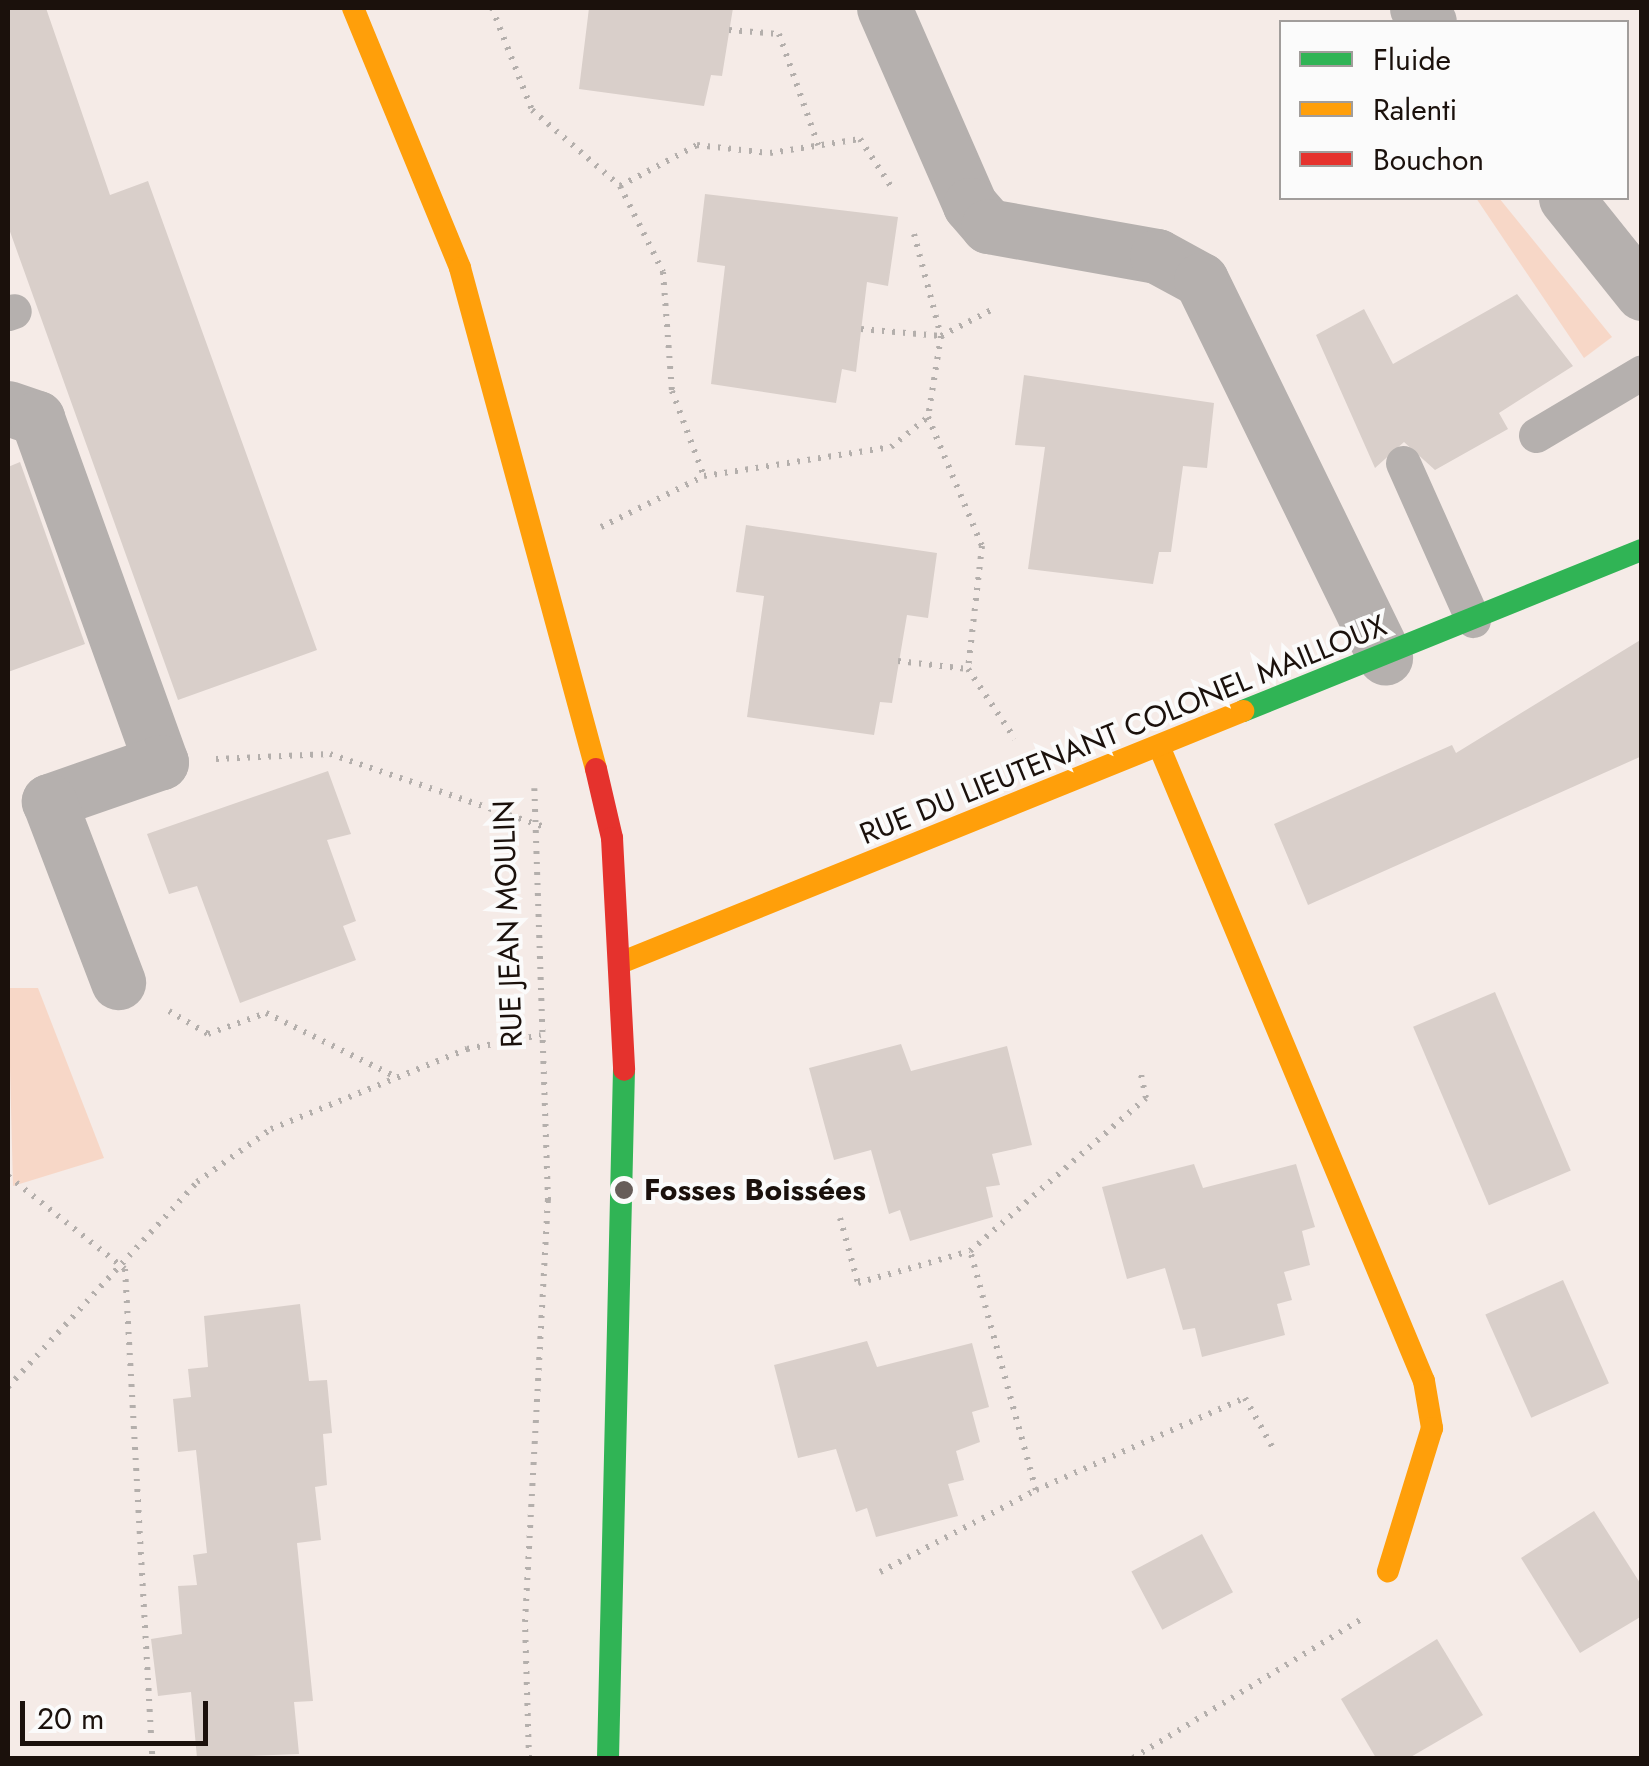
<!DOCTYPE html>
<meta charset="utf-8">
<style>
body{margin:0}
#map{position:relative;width:1649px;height:1766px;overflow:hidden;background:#f5ebe7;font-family:Jost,sans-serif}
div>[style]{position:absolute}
.green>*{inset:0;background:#f7d7c7}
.building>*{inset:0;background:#d9cfca;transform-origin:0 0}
.path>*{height:6px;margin-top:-3px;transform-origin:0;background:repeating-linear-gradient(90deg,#b4afac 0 2.5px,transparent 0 10.5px)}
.lane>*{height:35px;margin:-17.5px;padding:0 17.5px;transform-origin:17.5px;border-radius:17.5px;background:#b5b0ae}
.street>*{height:55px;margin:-27.5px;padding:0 27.5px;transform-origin:27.5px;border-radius:27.5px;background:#b5b0ae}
.fast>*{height:22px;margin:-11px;padding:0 11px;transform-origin:11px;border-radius:11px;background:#30b455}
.slow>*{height:22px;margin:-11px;padding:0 11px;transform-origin:11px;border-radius:11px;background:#ff9f0a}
.jam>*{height:22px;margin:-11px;padding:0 11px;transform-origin:11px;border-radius:11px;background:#e5322d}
.dots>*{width:28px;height:28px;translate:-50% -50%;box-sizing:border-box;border:5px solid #fbfbfb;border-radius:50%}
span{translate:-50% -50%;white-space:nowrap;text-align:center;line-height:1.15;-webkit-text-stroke:8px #fbfbfb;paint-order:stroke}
.street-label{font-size:30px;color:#1b110c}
.poi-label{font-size:30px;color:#1b110c;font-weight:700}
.left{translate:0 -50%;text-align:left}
.frame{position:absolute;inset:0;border:10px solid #1b110c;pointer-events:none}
.legend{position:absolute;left:1279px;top:20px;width:350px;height:180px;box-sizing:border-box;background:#fbfbfb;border:2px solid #a19d9b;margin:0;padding:12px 18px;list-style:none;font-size:30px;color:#1b110c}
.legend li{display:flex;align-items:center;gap:20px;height:50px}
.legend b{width:50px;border:2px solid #a19d9b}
.scale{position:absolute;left:20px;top:1701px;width:188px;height:45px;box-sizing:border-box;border:5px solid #1b110c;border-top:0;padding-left:12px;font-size:30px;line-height:35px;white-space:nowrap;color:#1b110c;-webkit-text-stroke:8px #fbfbfb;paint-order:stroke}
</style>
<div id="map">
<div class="green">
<div style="clip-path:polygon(1476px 198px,1499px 198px,1612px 337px,1584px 358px)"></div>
<div style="clip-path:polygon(8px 988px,38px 988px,104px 1158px,13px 1186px)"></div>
</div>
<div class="building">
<div style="clip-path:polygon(8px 8px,46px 8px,110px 195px,148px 181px,317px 650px,178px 700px,8px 226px)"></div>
<div style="clip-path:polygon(589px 8px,733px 8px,722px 76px,711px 75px,704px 106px,579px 89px)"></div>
<div style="clip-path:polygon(705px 194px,898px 217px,888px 286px,867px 282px,856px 372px,842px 369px,836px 403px,711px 384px,725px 266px,697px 262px)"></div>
<div style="clip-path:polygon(1517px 294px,1573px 366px,1499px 413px,1508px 429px,1435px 470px,1404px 442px,1375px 468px,1316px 335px,1364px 309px,1393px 364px)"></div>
<div style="clip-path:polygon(1024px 375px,1214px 403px,1207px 468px,1183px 466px,1171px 552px,1159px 552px,1153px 584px,1028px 569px,1045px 447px,1015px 445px)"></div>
<div style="clip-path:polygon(20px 462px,85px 644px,8px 672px,8px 467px)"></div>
<div style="clip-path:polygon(746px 525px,937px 553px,928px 618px,907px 615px,892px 703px,880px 702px,874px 735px,747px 717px,764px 596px,736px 592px)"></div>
<div style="clip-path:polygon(1642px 639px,1642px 756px,1308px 905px,1274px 824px,1452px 745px,1456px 753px)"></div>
<div style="clip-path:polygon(328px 771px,351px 834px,327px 840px,356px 921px,343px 926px,356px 960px,240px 1003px,197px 886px,169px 894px,147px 834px)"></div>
<div style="left:1495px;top:992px;width:194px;height:89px;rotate:67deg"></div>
<div style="clip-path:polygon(901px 1044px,911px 1071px,1007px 1046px,1032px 1145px,992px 1154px,1000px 1185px,986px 1187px,993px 1217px,910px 1241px,900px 1210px,889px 1214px,871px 1150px,834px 1160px,809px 1068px)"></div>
<div style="clip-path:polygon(1194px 1164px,1203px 1188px,1296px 1164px,1315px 1227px,1302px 1231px,1310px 1265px,1284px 1272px,1292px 1300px,1277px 1304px,1285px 1335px,1202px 1357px,1195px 1328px,1183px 1330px,1165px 1268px,1127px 1279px,1102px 1187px)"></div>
<div style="left:1563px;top:1280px;width:113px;height:85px;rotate:66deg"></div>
<div style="clip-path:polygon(300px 1304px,309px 1381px,327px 1380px,332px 1433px,323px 1434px,327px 1485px,315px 1487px,321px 1540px,297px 1543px,313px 1701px,294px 1702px,299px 1754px,197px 1758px,191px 1692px,158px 1696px,151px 1639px,182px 1634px,178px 1586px,197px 1585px,193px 1555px,207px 1553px,196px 1450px,178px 1452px,173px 1399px,191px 1397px,188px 1369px,208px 1367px,204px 1316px)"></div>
<div style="clip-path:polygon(867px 1341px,877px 1367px,972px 1343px,989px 1407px,972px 1412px,980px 1442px,956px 1451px,964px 1480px,948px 1484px,958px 1516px,876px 1537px,867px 1508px,856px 1512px,836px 1449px,798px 1458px,774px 1365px)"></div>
<div style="clip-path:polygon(1594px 1511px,1642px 1586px,1642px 1616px,1580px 1653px,1521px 1558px)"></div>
<div style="left:1202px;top:1534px;width:66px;height:80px;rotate:62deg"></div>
<div style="clip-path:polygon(1437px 1639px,1483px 1715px,1409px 1758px,1376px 1758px,1341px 1699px)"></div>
</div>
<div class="path">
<div style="left:492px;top:8px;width:110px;rotate:68.6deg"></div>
<div style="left:532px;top:110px;width:116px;rotate:40.8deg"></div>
<div style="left:620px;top:186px;width:96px;rotate:63.4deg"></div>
<div style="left:663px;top:272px;width:119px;rotate:85.7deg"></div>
<div style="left:672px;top:391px;width:91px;rotate:69.4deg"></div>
<div style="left:729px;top:30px;width:50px;rotate:4.6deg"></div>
<div style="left:779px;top:34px;width:118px;rotate:70.6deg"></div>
<div style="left:620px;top:186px;width:87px;rotate:-28deg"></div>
<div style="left:697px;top:145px;width:73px;rotate:6.3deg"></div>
<div style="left:770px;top:153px;width:91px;rotate:-8.8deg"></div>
<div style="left:860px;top:139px;width:62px;rotate:56.8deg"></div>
<div style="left:914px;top:234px;width:106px;rotate:75.2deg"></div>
<div style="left:941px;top:336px;width:59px;rotate:-27.4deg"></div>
<div style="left:861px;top:329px;width:80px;rotate:5deg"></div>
<div style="left:941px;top:336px;width:82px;rotate:99.1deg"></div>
<div style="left:928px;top:417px;width:140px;rotate:67.3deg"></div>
<div style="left:982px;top:546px;width:124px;rotate:96.5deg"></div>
<div style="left:601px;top:527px;width:115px;rotate:-26.3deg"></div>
<div style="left:704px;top:476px;width:189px;rotate:-8.8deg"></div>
<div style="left:891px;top:447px;width:48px;rotate:-39deg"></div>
<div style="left:898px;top:661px;width:70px;rotate:6.5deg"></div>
<div style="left:968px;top:669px;width:84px;rotate:56.1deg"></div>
<div style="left:216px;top:759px;width:114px;rotate:-2.5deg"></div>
<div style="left:330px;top:754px;width:224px;rotate:18.8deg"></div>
<div style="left:169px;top:1011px;width:45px;rotate:30.5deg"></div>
<div style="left:208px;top:1034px;width:62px;rotate:-19.9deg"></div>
<div style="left:266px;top:1013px;width:140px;rotate:26.2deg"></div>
<div style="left:8px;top:1176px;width:149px;rotate:38.5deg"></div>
<div style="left:125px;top:1269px;width:490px;rotate:86.8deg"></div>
<div style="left:840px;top:1218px;width:67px;rotate:74.5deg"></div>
<div style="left:858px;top:1283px;width:116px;rotate:-15.9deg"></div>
<div style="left:970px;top:1251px;width:233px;rotate:-41deg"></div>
<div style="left:1146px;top:1098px;width:25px;rotate:-102deg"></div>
<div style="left:8px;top:1387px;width:279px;rotate:-47.3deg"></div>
<div style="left:197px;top:1182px;width:91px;rotate:-35.6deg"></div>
<div style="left:271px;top:1129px;width:212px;rotate:-22.2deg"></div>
<div style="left:467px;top:1049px;width:75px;rotate:-10.7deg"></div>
<div style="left:1036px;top:1490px;width:228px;rotate:-23.8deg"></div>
<div style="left:1245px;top:1398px;width:62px;rotate:60.9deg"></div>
<div style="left:880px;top:1572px;width:176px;rotate:-27.7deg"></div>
<div style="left:1036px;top:1490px;width:248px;rotate:-105.4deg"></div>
<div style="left:529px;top:1758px;width:136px;rotate:-91.7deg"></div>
<div style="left:525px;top:1622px;width:423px;rotate:-86.9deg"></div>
<div style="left:548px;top:1200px;width:412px;rotate:-91.9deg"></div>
<div style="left:1133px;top:1758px;width:266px;rotate:-31.3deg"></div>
</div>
<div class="lane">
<div style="left:8px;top:313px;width:6px;rotate:-18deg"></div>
<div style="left:1536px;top:435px;width:123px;rotate:-30.7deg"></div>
<div style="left:1403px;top:463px;width:172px;rotate:66deg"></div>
</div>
<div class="street">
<div style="left:884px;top:8px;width:215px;rotate:66.4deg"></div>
<div style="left:970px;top:205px;width:28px;rotate:49deg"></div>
<div style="left:988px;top:226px;width:172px;rotate:10.1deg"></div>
<div style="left:1157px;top:256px;width:50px;rotate:28.6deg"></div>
<div style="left:1201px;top:280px;width:420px;rotate:64deg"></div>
<div style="left:1417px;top:8px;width:18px;rotate:49deg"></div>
<div style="left:1566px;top:198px;width:122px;rotate:51.3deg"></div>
<div style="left:8px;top:408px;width:31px;rotate:19deg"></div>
<div style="left:37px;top:418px;width:366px;rotate:70.2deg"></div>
<div style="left:161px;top:762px;width:119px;rotate:160.8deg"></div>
<div style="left:49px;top:801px;width:194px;rotate:69.1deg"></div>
</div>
<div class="fast">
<div style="left:1243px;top:711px;width:430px;rotate:-22deg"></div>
<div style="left:608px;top:1758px;width:688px;rotate:-88.67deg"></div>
</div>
<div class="slow">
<div style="left:353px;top:8px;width:281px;rotate:67.6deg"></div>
<div style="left:460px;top:268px;width:519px;rotate:74.81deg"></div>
<div style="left:1159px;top:746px;width:688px;rotate:67.35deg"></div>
<div style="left:1424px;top:1381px;width:48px;rotate:80.3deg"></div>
<div style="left:1432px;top:1428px;width:150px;rotate:107.1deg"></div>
<div style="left:625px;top:961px;width:667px;rotate:-22.02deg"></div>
</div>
<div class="jam">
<div style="left:596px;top:769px;width:71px;rotate:76.9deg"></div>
<div style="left:612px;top:838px;width:232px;rotate:87deg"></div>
</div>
<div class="dots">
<div style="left:624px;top:1190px;background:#675d59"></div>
</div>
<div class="street-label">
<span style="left:1123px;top:730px;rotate:-22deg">RUE DU LIEUTENANT COLONEL MAILLOUX</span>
<span style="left:508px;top:924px;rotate:-92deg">RUE JEAN MOULIN</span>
</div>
<div class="poi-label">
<span class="left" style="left:644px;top:1190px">Fosses Boissées</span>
</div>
<div class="frame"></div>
<ul class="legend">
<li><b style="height:12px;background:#30b455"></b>Fluide</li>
<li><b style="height:12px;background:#ff9f0a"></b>Ralenti</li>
<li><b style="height:12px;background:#e5322d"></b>Bouchon</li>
</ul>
<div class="scale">20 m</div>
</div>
